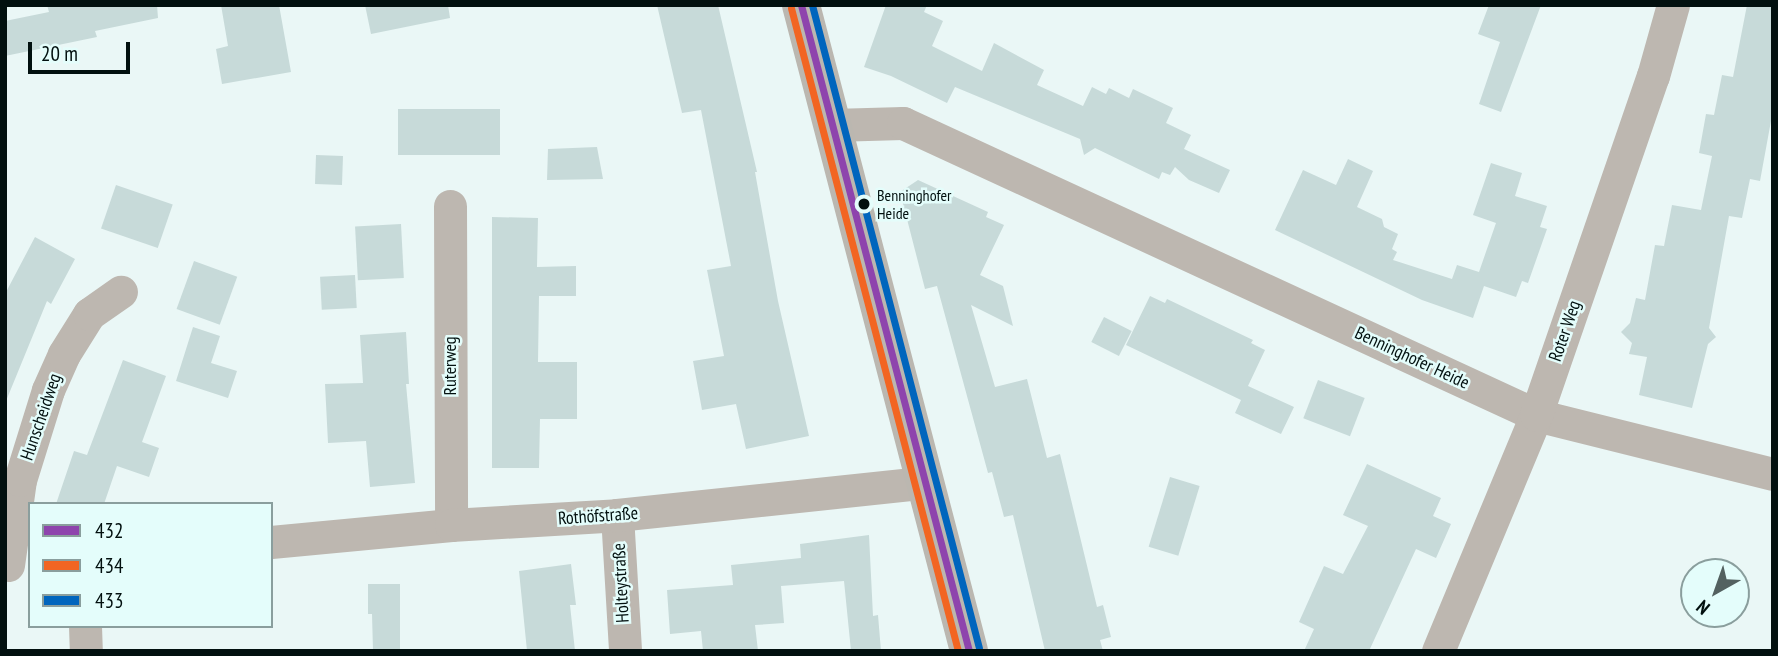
<!DOCTYPE html>
<meta charset="utf-8">
<style>
body{margin:0}
#map{position:relative;width:1778px;height:656px;overflow:hidden;background:#eaf7f6;font-family:"PT Sans Narrow",sans-serif}
div>[style]{position:absolute}
.building>*{inset:0;background:#c7dad9;transform-origin:0 0}
.minor>*{height:33px;margin:-16.5px;padding:0 16.5px;transform-origin:16.5px;border-radius:16.5px;background:#bdb7b0}
.major>*{height:38px;margin:-19px;padding:0 19px;transform-origin:19px;border-radius:19px;background:#bbb7b0}
.bus-1>*{height:7px;margin:-3.5px;padding:0 3.5px;transform-origin:3.5px;border-radius:3.5px;background:#8e44ad}
.bus-2>*{height:7px;margin:-3.5px;padding:0 3.5px;transform-origin:3.5px;border-radius:3.5px;background:#f26522}
.bus-3>*{height:7px;margin:-3.5px;padding:0 3.5px;transform-origin:3.5px;border-radius:3.5px;background:#0065bd}
.dots>*{width:19px;height:19px;translate:-50% -50%;box-sizing:border-box;border:4px solid #e4fdfb;border-radius:50%}
span{translate:-50% -50%;white-space:nowrap;text-align:center;line-height:1.15;-webkit-text-stroke:5px #e4fdfb;paint-order:stroke}
.bus-label{font-size:16px;color:#02100f}
.left{translate:0 -50%;text-align:left}
.street-label{font-size:18px;color:#02100f}
.frame{position:absolute;inset:0;border:7px solid #02100f;pointer-events:none}
.legend{position:absolute;left:28px;top:502px;width:245px;height:126px;box-sizing:border-box;background:#e4fdfb;border:2px solid #8a9e9d;margin:0;padding:9px 12px;list-style:none;font-size:21px;color:#02100f}
.legend li{display:flex;align-items:center;gap:14px;height:35px}
.legend b{width:35px;border:2px solid #8a9e9d}
.north{position:absolute;left:1680px;top:558px;width:70px;height:70px;box-sizing:border-box;background:#e4fdfb;border:2px solid #8a9e9d;border-radius:50%;rotate:220deg;font-size:19px;font-weight:700;line-height:28px;text-align:center;color:#02100f}
.north::after{content:'';display:block;margin:auto;width:24px;height:32px;background:#536160;clip-path:polygon(50% 0,100% 100%,50% 72%,0 100%)}
.scale{position:absolute;left:28px;top:42px;width:102px;height:32px;box-sizing:border-box;border:4px solid #02100f;border-top:0;padding-left:9px;font-size:21px;line-height:24px;white-space:nowrap;color:#02100f;-webkit-text-stroke:5px #e4fdfb;paint-order:stroke}
</style>
<div id="map">
<div class="building">
<div style="clip-path:polygon(47px 5px,157px 5px,158px 18px,95px 31px,97px 37px,5px 56px,5px 21px,49px 12px)"></div>
<div style="clip-path:polygon(221px 5px,279px 5px,291px 72px,222px 84px,216px 49px,228px 46px)"></div>
<div style="clip-path:polygon(365px 5px,448px 5px,450px 18px,371px 34px)"></div>
<div style="clip-path:polygon(657px 5px,718px 5px,757px 172px,755px 172px,778px 301px,809px 436px,746px 449px,736px 404px,702px 410px,693px 361px,724px 356px,707px 270px,731px 266px,701px 110px,682px 113px)"></div>
<div style="clip-path:polygon(886px 5px,927px 5px,924px 12px,943px 21px,932px 46px,982px 71px,994px 43px,1044px 70px,1037px 85px,1083px 106px,1092px 87px,1106px 94px,1109px 88px,1129px 98px,1133px 89px,1173px 108px,1166px 123px,1191px 135px,1184px 149px,1230px 170px,1219px 193px,1189px 180px,1175px 167px,1170px 175px,1162px 172px,1159px 179px,1095px 148px,1084px 155px,1080px 139px,955px 87px,947px 103px,891px 76px,864px 67px)"></div>
<div style="clip-path:polygon(1489px 5px,1541px 5px,1501px 112px,1479px 104px,1500px 42px,1478px 34px)"></div>
<div style="clip-path:polygon(1747px 5px,1773px 5px,1773px 110px,1760px 181px,1750px 179px,1742px 218px,1729px 216px,1709px 328px,1716px 337px,1708px 344px,1692px 408px,1639px 395px,1647px 357px,1629px 354px,1632px 343px,1621px 332px,1630px 323px,1636px 298px,1645px 300px,1655px 245px,1664px 246px,1672px 205px,1701px 210px,1712px 156px,1699px 153px,1706px 114px,1714px 115px,1722px 75px,1733px 77px)"></div>
<div style="left:500px;top:109px;width:46px;height:102px;rotate:90deg"></div>
<div style="clip-path:polygon(597px 147px,603px 179px,547px 180px,548px 149px)"></div>
<div style="left:343px;top:156px;width:29px;height:27px;rotate:92deg"></div>
<div style="clip-path:polygon(1348px 159px,1373px 171px,1357px 207px,1382px 219px,1384px 227px,1398px 234px,1392px 249px,1397px 252px,1393px 260px,1452px 279px,1457px 265px,1479px 272px,1496px 223px,1473px 215px,1491px 163px,1522px 173px,1515px 196px,1547px 206px,1540px 227px,1547px 229px,1528px 283px,1522px 281px,1516px 297px,1484px 286px,1473px 318px,1422px 300px,1275px 230px,1303px 170px,1336px 185px)"></div>
<div style="clip-path:polygon(918px 180px,988px 212px,986px 217px,1004px 225px,980px 275px,1003px 286px,1013px 326px,971px 305px,995px 387px,1027px 379px,1047px 458px,1060px 454px,1097px 607px,1103px 605px,1111px 637px,1100px 640px,1103px 651px,1045px 651px,1013px 515px,1004px 517px,992px 472px,988px 473px,937px 286px,925px 289px,900px 192px)"></div>
<div style="left:116px;top:185px;width:60px;height:46px;rotate:19deg"></div>
<div style="clip-path:polygon(492px 217px,538px 218px,537px 267px,576px 266px,576px 296px,539px 296px,538px 362px,577px 362px,577px 419px,540px 419px,539px 468px,492px 468px)"></div>
<div style="left:401px;top:224px;width:54px;height:46px;rotate:87deg"></div>
<div style="clip-path:polygon(35px 237px,75px 259px,51px 304px,47px 301px,6px 401px,5px 294px)"></div>
<div style="left:194px;top:261px;width:46px;height:51px;rotate:20deg"></div>
<div style="left:355px;top:275px;width:33px;height:35px;rotate:87deg"></div>
<div style="clip-path:polygon(1150px 296px,1165px 303px,1167px 299px,1253px 340px,1251px 343px,1265px 350px,1248px 386px,1294px 407px,1281px 434px,1235px 413px,1241px 400px,1126px 345px)"></div>
<div style="left:1104px;top:317px;width:31px;height:28px;rotate:27deg"></div>
<div style="clip-path:polygon(193px 327px,220px 336px,211px 363px,237px 371px,228px 398px,176px 381px)"></div>
<div style="clip-path:polygon(406px 332px,409px 384px,406px 384px,415px 483px,370px 487px,366px 441px,328px 443px,325px 384px,363px 383px,360px 335px)"></div>
<div style="clip-path:polygon(123px 360px,166px 376px,142px 442px,159px 448px,149px 477px,117px 466px,104px 504px,56px 504px,74px 451px,87px 455px)"></div>
<div style="left:1318px;top:380px;width:50px;height:41px;rotate:21deg"></div>
<div style="clip-path:polygon(1367px 464px,1441px 498px,1433px 516px,1451px 524px,1436px 558px,1416px 549px,1369px 651px,1304px 651px,1314px 629px,1299px 622px,1324px 566px,1343px 574px,1368px 526px,1343px 515px)"></div>
<div style="left:1170px;top:477px;width:31px;height:73px;rotate:17deg"></div>
<div style="clip-path:polygon(869px 535px,873px 616px,878px 615px,881px 651px,851px 651px,844px 581px,781px 586px,784px 623px,755px 625px,758px 651px,703px 651px,701px 631px,670px 634px,667px 590px,733px 585px,731px 565px,801px 558px,800px 544px)"></div>
<div style="clip-path:polygon(571px 564px,576px 605px,570px 605px,575px 651px,527px 651px,519px 571px)"></div>
<div style="clip-path:polygon(368px 584px,400px 584px,400px 651px,373px 651px,372px 614px,368px 614px)"></div>
</div>
<div class="minor">
<div style="left:832px;top:125px;width:71px;rotate:-1.6deg"></div>
<div style="left:903px;top:123px;width:697px;rotate:24.76deg"></div>
<div style="left:1536px;top:415px;width:244px;rotate:14deg"></div>
<div style="left:450px;top:206px;width:319px;rotate:89.8deg"></div>
<div style="left:617px;top:515px;width:136px;rotate:86.6deg"></div>
<div style="left:271px;top:542px;width:181px;rotate:-5.4deg"></div>
<div style="left:451px;top:525px;width:166px;rotate:-3.4deg"></div>
<div style="left:617px;top:515px;width:309px;rotate:-6deg"></div>
<div style="left:8px;top:565px;width:86px;rotate:-82deg"></div>
<div style="left:20px;top:480px;width:94px;rotate:-72.7deg"></div>
<div style="left:48px;top:390px;width:39px;rotate:-66deg"></div>
<div style="left:64px;top:354px;width:47px;rotate:-58deg"></div>
<div style="left:89px;top:314px;width:39px;rotate:-35deg"></div>
<div style="left:85px;top:626px;width:25px;rotate:88deg"></div>
<div style="left:1438px;top:651px;width:256px;rotate:-67.4deg"></div>
<div style="left:1536px;top:415px;width:359px;rotate:-71deg"></div>
<div style="left:1653px;top:76px;width:74px;rotate:-74.3deg"></div>
</div>
<div class="major">
<div style="left:801px;top:5px;width:667px;rotate:75.42deg"></div>
</div>
<div class="bus-1">
<div style="left:801px;top:5px;width:667px;rotate:75.42deg"></div>
</div>
<div class="bus-2">
<div style="left:791px;top:8px;width:664px;rotate:75.44deg"></div>
</div>
<div class="bus-3">
<div style="left:812px;top:5px;width:664px;rotate:75.44deg"></div>
</div>
<div class="dots">
<div style="left:864px;top:204px;background:#02100f"></div>
</div>
<div class="bus-label">
<span class="left" style="left:877px;top:204px">Benninghofer<br>Heide</span>
</div>
<div class="street-label">
<span style="left:1565px;top:331px;rotate:-71deg">Roter Weg</span>
<span style="left:1412px;top:358px;rotate:25deg">Benninghofer Heide</span>
<span style="left:450px;top:366px;rotate:-90deg">Ruterweg</span>
<span style="left:41px;top:417px;rotate:-71deg">Hunscheidweg</span>
<span style="left:598px;top:516px;rotate:-4deg">Rothöfstraße</span>
<span style="left:621px;top:583px;rotate:-93deg">Holteystraße</span>
</div>
<div class="frame"></div>
<ul class="legend">
<li><b style="height:9px;background:#8e44ad"></b>432</li>
<li><b style="height:9px;background:#f26522"></b>434</li>
<li><b style="height:9px;background:#0065bd"></b>433</li>
</ul>
<div class="north">N</div>
<div class="scale">20 m</div>
</div>
